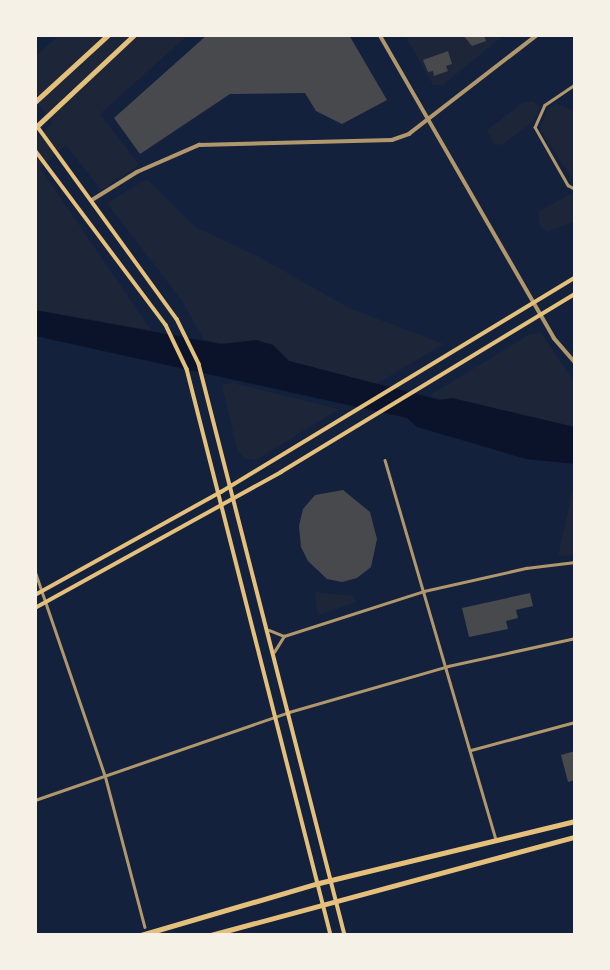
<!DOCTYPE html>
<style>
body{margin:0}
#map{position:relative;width:610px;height:970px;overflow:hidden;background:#14213d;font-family:"Zilla Slab",serif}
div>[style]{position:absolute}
.green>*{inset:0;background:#1d2539}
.water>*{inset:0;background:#0b132b}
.building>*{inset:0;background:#48494c}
.minor>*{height:2.5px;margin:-1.25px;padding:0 1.25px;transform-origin:1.25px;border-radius:1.25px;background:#b1986c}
.tertiary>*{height:3.5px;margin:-1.75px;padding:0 1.75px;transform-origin:1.75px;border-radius:1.75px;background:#b1986c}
.secondary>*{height:3.5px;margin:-1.75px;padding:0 1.75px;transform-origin:1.75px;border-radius:1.75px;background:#e5c07b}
.primary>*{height:4.5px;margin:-2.25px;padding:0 2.25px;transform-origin:2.25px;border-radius:2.25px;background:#e5c07b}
span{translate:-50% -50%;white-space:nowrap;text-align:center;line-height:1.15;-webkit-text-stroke:7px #f6f1e7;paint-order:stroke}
.frame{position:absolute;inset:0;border:37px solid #f6f1e7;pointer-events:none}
</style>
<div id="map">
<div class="green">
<div style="clip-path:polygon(59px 35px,188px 35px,100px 114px,139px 165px,101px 190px,66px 145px,40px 168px,151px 330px,35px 310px,35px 140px,53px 123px,35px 100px,35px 57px)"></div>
<div style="clip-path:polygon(405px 35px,504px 35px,443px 85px,433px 85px)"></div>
<div style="clip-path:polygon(533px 101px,540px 107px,534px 121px,501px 145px,494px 144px,487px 130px,523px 103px)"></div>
<div style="clip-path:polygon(556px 103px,575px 112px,575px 183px,540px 129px,548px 108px)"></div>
<div style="clip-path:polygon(147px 179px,195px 227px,259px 257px,349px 308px,444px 344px,376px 384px,289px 361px,273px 345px,256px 340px,234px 345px,204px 340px,183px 302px,107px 203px)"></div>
<div style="clip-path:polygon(570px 194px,575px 194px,575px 221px,547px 232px,540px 227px,538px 212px)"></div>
<div style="clip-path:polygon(541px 333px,575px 383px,575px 427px,429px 396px,530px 334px)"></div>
<div style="clip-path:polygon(232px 383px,339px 409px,256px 460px,244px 458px,237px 449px,222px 385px)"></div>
<div style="clip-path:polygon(575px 478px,575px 555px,558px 556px,567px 516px)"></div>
<div style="clip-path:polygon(315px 592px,353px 596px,356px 602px,318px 615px)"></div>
</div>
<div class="water">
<div style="clip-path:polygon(35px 310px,221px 344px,256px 340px,273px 345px,289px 361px,440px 400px,452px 398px,575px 427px,575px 464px,526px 459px,417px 427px,407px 418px,35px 336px)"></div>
</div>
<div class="building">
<div style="clip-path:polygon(207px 35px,349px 35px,387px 100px,342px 124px,316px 111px,305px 93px,230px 94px,140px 154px,114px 118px)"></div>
<div style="clip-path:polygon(463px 35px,484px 35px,486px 41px,472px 46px)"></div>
<div style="clip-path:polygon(448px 51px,452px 64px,446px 66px,448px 71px,434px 76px,433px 71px,428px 72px,423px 60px)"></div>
<div style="clip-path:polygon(343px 490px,370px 512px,377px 539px,371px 567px,357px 578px,342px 582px,327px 579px,308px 561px,301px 547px,299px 526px,303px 509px,315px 495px)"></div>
<div style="clip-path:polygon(530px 593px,533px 606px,516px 610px,518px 618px,506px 621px,508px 629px,469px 637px,462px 608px)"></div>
<div style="clip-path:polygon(575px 751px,575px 780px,568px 782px,561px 755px)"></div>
</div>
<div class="minor">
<div style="left:575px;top:85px;width:36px;rotate:146deg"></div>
<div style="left:545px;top:105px;width:24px;rotate:114deg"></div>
<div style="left:535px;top:127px;width:67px;rotate:60.4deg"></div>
<div style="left:568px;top:185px;width:8px;rotate:30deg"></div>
<div style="left:385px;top:460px;width:396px;rotate:73.7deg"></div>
<div style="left:35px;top:571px;width:216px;rotate:71.1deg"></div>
<div style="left:105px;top:775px;width:157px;rotate:75.3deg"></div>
<div style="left:269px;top:630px;width:16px;rotate:22deg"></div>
<div style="left:284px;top:636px;width:147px;rotate:-17.8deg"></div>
<div style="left:424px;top:591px;width:105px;rotate:-12.7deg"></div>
<div style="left:526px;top:568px;width:49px;rotate:-7deg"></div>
<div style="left:274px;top:652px;width:19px;rotate:-58deg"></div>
<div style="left:471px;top:750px;width:108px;rotate:-15.1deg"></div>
<div style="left:35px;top:800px;width:269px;rotate:-19.1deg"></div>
<div style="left:289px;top:712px;width:166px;rotate:-16.1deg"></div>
<div style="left:448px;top:666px;width:130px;rotate:-12.4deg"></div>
</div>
<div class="tertiary">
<div style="left:380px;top:35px;width:349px;rotate:60.1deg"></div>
<div style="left:554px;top:338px;width:32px;rotate:49deg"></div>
<div style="left:92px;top:200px;width:53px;rotate:-31.9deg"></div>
<div style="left:137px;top:172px;width:68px;rotate:-23.5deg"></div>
<div style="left:199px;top:145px;width:193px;rotate:-1.5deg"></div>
<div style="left:392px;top:140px;width:18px;rotate:-19deg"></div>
<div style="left:409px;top:134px;width:162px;rotate:-37.7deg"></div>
</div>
<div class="secondary">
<div style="left:35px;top:123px;width:242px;rotate:54.1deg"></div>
<div style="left:177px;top:319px;width:50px;rotate:63.9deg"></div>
<div style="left:199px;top:364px;width:589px;rotate:75.66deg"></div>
<div style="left:35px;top:150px;width:219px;rotate:53.2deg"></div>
<div style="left:166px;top:325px;width:49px;rotate:64.5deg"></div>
<div style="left:187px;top:369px;width:584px;rotate:75.73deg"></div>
<div style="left:35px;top:595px;width:213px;rotate:-29deg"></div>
<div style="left:221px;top:492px;width:414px;rotate:-31.2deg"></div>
<div style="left:35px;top:608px;width:281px;rotate:-28.9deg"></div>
<div style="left:281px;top:472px;width:344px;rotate:-31.2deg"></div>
</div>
<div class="primary">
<div style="left:35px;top:102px;width:99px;rotate:-42.5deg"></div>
<div style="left:35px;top:128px;width:136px;rotate:-43.2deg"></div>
<div style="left:141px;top:935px;width:185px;rotate:-16.3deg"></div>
<div style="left:319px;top:883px;width:263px;rotate:-13.6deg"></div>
<div style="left:211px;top:935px;width:377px;rotate:-15.1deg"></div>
</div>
<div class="frame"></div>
</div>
